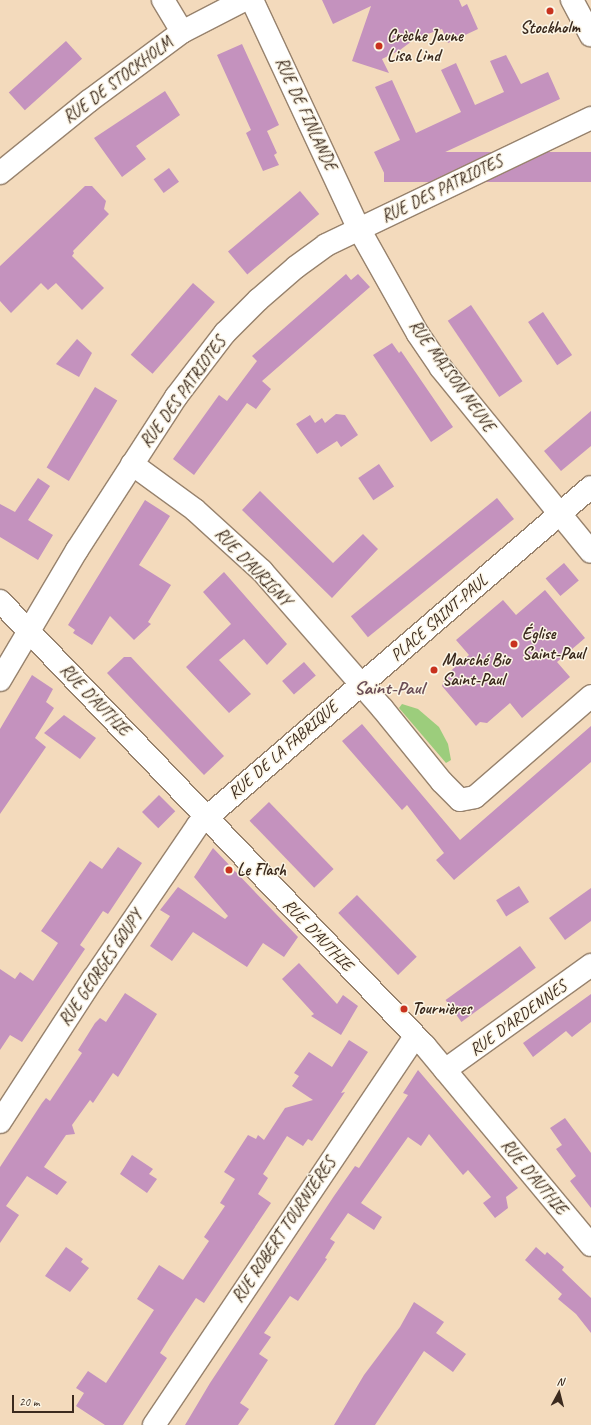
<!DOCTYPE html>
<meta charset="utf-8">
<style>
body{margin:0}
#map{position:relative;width:591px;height:1425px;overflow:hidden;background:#f3dabc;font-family:Caveat,sans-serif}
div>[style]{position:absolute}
.green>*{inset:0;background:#9ccd7c}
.building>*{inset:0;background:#c492be;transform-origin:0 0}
.roads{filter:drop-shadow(1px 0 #97826d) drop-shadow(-1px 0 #97826d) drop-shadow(0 1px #97826d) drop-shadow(0 -1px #97826d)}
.minor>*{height:22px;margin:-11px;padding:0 11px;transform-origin:11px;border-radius:11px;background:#fff}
.tertiary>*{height:22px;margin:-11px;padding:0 11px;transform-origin:11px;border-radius:11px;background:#fff}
.dots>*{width:11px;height:11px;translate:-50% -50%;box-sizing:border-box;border:2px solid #fcf5e5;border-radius:50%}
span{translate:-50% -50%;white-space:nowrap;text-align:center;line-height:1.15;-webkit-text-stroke:3px #fcf5e5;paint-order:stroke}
.poi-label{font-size:17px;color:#3b2a1e;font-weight:700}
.left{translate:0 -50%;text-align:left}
.street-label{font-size:17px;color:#3b2a1e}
.quarter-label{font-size:19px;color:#6b4e56;font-weight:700}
.north{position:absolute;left:539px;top:1373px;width:40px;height:40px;-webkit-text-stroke:3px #fcf5e5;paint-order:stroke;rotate:7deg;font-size:11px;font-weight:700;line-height:16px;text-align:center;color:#3b2a1e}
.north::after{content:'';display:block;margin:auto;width:14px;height:18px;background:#3b2a1e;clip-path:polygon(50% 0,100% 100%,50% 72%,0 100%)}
.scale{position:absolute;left:12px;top:1395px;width:62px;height:18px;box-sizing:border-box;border:2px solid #3b2a1e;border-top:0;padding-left:5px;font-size:12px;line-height:14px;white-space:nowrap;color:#3b2a1e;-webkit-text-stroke:3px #fcf5e5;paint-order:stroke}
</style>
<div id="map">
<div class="green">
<div style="clip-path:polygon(402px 704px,418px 709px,439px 727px,448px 744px,451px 760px,446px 763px,399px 708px)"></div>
</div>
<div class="building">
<div style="clip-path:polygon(322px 0,459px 0,462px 7px,467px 4px,478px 29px,448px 43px,442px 29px,416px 38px,400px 50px,382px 59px,389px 73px,352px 61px,371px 6px,333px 24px)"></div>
<div style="left:66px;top:41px;width:24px;height:77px;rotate:48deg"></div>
<div style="clip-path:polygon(242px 44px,279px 125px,267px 131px,277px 153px,274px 155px,279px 165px,263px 171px,246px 133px,251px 130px,217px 55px)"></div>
<div style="clip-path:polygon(506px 55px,521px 84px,548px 72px,560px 99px,387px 179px,374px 152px,400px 140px,375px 87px,392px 80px,416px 133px,461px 112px,441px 70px,456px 63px,475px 105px,504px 92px,490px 61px)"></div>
<div style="clip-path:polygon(165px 91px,180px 115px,136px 146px,146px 159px,122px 177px,94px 138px)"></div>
<div style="left:591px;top:152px;width:30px;height:207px;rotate:90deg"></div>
<div style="left:169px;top:168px;width:17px;height:19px;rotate:54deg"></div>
<div style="clip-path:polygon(85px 186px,92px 186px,106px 201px,104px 209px,109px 214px,73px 251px,74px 253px,72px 256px,104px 288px,82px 310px,56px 283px,48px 290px,41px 283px,11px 313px,0 301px,0 266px)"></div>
<div style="left:300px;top:191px;width:30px;height:94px;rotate:50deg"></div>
<div style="clip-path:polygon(346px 274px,351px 280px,358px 274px,370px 287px,262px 381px,271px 389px,256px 409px,247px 403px,194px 475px,173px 459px,219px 395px,227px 401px,257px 361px,252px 356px)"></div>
<div style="left:193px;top:283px;width:29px;height:95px;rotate:41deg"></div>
<div style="left:471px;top:305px;width:92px;height:28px;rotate:56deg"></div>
<div style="left:543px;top:312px;width:52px;height:18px;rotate:56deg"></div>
<div style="clip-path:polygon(77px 339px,92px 353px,79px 377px,56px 364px)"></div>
<div style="clip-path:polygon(392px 343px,399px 353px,401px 351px,453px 427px,431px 442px,373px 355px)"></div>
<div style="left:95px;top:387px;width:26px;height:94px;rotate:31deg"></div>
<div style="clip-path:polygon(591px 411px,591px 446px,561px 471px,544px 451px)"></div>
<div style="clip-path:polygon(336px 414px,345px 415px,358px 435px,341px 447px,337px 441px,317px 454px,296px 424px,310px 415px,315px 423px,322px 418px,325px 423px)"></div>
<div style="left:379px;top:464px;width:27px;height:25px;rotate:56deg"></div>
<div style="clip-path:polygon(38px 478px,50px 486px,28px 520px,53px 535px,38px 560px,0 537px,0 504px,15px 512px)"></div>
<div style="clip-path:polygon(260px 491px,333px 563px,363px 534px,378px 549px,332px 598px,242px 510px)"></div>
<div style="left:497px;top:498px;width:27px;height:188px;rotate:51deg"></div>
<div style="clip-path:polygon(145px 500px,170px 516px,139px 565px,171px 585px,148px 622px,151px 624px,134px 640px,110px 616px,92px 645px,73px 633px,75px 630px,68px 625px)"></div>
<div style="left:564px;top:563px;width:23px;height:24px;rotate:50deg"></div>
<div style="clip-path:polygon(224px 572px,287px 644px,267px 665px,244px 639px,219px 660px,251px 694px,229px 713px,186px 667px,231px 624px,203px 592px)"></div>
<div style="clip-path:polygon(545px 590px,585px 638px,557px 662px,570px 677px,522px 718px,510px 703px,487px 723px,480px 722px,476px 726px,442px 686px,446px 675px,469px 655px,456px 640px,503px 600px,516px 615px)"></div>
<div style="clip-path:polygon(124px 657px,131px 657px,224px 756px,204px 775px,107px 673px)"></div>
<div style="left:304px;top:662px;width:18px;height:29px;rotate:49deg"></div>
<div style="clip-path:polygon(32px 675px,53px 689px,46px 702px,54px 708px,35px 738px,46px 747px,0 814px,0 729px)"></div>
<div style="clip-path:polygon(64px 715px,96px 738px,80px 759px,44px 733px)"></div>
<div style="clip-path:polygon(362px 724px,460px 840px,591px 726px,591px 762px,454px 880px,436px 860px,444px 853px,407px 805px,402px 810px,342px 741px)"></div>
<div style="left:159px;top:795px;width:23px;height:24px;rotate:45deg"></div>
<div style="left:269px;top:802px;width:93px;height:27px;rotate:46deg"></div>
<div style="clip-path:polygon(118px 847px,142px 863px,108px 914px,103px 911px,80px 945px,85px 949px,22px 1042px,10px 1035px,0 1050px,0 969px,15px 979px,20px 972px,33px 981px,58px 943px,41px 931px,90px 861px,102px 869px)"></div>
<div style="clip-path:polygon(213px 848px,298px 937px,284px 957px,263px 943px,247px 967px,193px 932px,172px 961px,150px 946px,170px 916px,160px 910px,178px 887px,225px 919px,228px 916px,194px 877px)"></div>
<div style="left:519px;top:886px;width:19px;height:27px;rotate:58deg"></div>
<div style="clip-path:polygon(591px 888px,591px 921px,565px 940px,549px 918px)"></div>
<div style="left:357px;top:895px;width:86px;height:26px;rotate:46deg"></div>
<div style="left:520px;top:946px;width:27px;height:92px;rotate:54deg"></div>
<div style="clip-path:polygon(299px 963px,337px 1004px,343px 995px,358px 1006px,341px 1035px,311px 1016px,314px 1014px,282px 979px)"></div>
<div style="clip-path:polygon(125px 993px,157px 1014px,118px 1077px,113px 1073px,93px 1103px,90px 1100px,72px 1125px,75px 1134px,66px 1135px,44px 1167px,67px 1182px,57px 1195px,27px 1176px,6px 1206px,19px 1215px,0 1243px,0 1167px,42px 1103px,46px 1098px,50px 1101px,82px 1053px,78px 1050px,95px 1023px,100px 1018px,106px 1022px)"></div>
<div style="clip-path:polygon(591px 994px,591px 1022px,572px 1037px,566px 1031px,533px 1057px,523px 1043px)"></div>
<div style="clip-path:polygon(349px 1040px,368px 1052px,341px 1093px,345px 1092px,312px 1141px,308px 1139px,303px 1146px,287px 1136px,263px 1174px,268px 1178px,258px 1194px,271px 1203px,204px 1303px,196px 1298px,170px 1337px,160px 1353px,167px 1358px,123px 1425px,105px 1425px,76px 1406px,84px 1393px,76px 1388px,88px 1371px,106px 1383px,154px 1310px,137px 1299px,159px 1265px,183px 1280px,209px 1241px,204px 1237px,225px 1206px,220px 1203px,235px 1179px,224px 1172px,248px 1135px,256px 1139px,258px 1135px,264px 1140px,285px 1108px,313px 1100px,292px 1086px,299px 1076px,294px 1073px,309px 1052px,332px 1067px)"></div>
<div style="clip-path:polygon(418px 1070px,518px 1188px,506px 1197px,508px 1208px,495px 1218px,483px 1203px,491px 1197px,468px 1170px,463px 1175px,429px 1134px,421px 1146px,408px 1137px,361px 1203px,382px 1217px,374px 1230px,348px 1213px,330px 1239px,335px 1242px,325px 1258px,327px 1259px,298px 1301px,290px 1296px,264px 1333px,271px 1337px,259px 1354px,268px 1360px,240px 1403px,249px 1409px,238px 1425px,185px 1425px,210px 1383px,334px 1196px,355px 1166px,359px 1168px,408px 1095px,403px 1093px)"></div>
<div style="clip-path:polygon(565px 1118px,591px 1153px,591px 1208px,570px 1181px,576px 1176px,556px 1149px,562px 1145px,550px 1128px)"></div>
<div style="clip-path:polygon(132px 1155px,153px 1169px,149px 1174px,157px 1179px,147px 1193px,120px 1174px)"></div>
<div style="clip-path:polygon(66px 1247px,83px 1259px,81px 1262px,89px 1268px,70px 1292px,45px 1276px)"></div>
<div style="clip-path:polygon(536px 1247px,545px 1255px,547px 1252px,564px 1267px,562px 1270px,591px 1298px,591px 1333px,576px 1314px,558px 1299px,562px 1294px,525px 1260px)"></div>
<div style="clip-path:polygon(414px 1302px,444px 1322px,436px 1333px,466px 1354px,453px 1372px,424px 1351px,375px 1425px,334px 1425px,364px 1375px,400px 1327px)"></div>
</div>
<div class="roads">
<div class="minor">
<div style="left:163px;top:0;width:37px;rotate:59deg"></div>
<div style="left:252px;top:0;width:253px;rotate:65deg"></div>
<div style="left:359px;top:229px;width:120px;rotate:60.7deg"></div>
<div style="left:418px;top:334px;width:41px;rotate:55.9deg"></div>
<div style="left:441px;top:368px;width:237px;rotate:50.8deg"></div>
<div style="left:132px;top:464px;width:78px;rotate:36.1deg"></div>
<div style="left:195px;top:510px;width:91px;rotate:42.3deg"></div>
<div style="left:262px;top:571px;width:182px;rotate:48.8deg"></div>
<div style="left:382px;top:708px;width:95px;rotate:51deg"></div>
<div style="left:442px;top:782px;width:25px;rotate:45deg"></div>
<div style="left:460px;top:800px;width:15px;rotate:-11deg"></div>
<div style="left:475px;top:797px;width:154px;rotate:-41deg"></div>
<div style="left:0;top:680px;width:151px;rotate:-59.4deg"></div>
<div style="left:77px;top:550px;width:182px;rotate:-57.1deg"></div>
<div style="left:176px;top:397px;width:81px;rotate:-52.6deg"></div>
<div style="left:225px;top:333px;width:47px;rotate:-45deg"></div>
<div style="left:258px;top:300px;width:50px;rotate:-41deg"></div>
<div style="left:296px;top:267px;width:37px;rotate:-36deg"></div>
<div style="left:326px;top:245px;width:294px;rotate:-25.6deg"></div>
<div style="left:445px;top:1070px;width:180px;rotate:-35.7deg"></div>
<div style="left:0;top:1122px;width:171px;rotate:-57deg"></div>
<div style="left:93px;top:979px;width:186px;rotate:-55.7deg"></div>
<div style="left:198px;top:825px;width:518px;rotate:-40.7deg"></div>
<div style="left:154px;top:1425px;width:468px;rotate:-56.1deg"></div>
</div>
<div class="tertiary">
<div style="left:572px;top:0;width:40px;rotate:62deg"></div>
<div style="left:0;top:173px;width:114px;rotate:-39deg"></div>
<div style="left:89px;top:101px;width:116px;rotate:-36.6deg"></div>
<div style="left:182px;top:32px;width:70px;rotate:-27.3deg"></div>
<div style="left:0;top:601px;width:615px;rotate:46.32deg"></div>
<div style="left:425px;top:1046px;width:259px;rotate:50.2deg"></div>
</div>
</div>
<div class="dots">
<div style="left:550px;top:11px;background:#c8321e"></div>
<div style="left:379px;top:46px;background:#c8321e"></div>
<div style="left:514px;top:644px;background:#c8321e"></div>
<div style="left:434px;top:670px;background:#c8321e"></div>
<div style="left:229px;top:870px;background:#c8321e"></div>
<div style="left:404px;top:1009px;background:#c8321e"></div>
</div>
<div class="poi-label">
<span style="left:550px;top:28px">Stockholm</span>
<span class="left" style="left:387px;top:46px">Crèche Jaune<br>Lisa Lind</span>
<span class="left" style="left:522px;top:644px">Église<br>Saint-Paul</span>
<span class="left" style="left:442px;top:670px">Marché Bio<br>Saint-Paul</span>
<span class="left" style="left:237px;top:870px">Le Flash</span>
<span class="left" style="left:412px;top:1009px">Tournières</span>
</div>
<div class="street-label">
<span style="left:118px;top:80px;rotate:-37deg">RUE DE STOCKHOLM</span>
<span style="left:306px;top:114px;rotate:65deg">RUE DE FINLANDE</span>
<span style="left:442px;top:189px;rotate:-26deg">RUE DES PATRIOTES</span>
<span style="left:452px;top:376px;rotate:54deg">RUE MAISON NEUVE</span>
<span style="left:183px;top:392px;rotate:-54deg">RUE DES PATRIOTES</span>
<span style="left:253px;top:567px;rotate:46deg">RUE D'AURIGNY</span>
<span style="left:439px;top:618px;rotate:-41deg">PLACE SAINT-PAUL</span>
<span style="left:95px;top:700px;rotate:46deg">RUE D'AUTHIE</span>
<span style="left:283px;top:750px;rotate:-41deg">RUE DE LA FABRIQUE</span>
<span style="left:318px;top:935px;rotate:46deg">RUE D'AUTHIE</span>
<span style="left:101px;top:968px;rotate:-56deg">RUE GEORGES GOUPY</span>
<span style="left:518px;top:1018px;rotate:-36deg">RUE D'ARDENNES</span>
<span style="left:534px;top:1177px;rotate:50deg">RUE D'AUTHIE</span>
<span style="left:284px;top:1230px;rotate:-56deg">RUE ROBERT TOURNIÈRES</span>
</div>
<div class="quarter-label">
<span style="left:389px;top:689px">Saint-Paul</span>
</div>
<div class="north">N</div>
<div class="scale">20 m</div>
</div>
